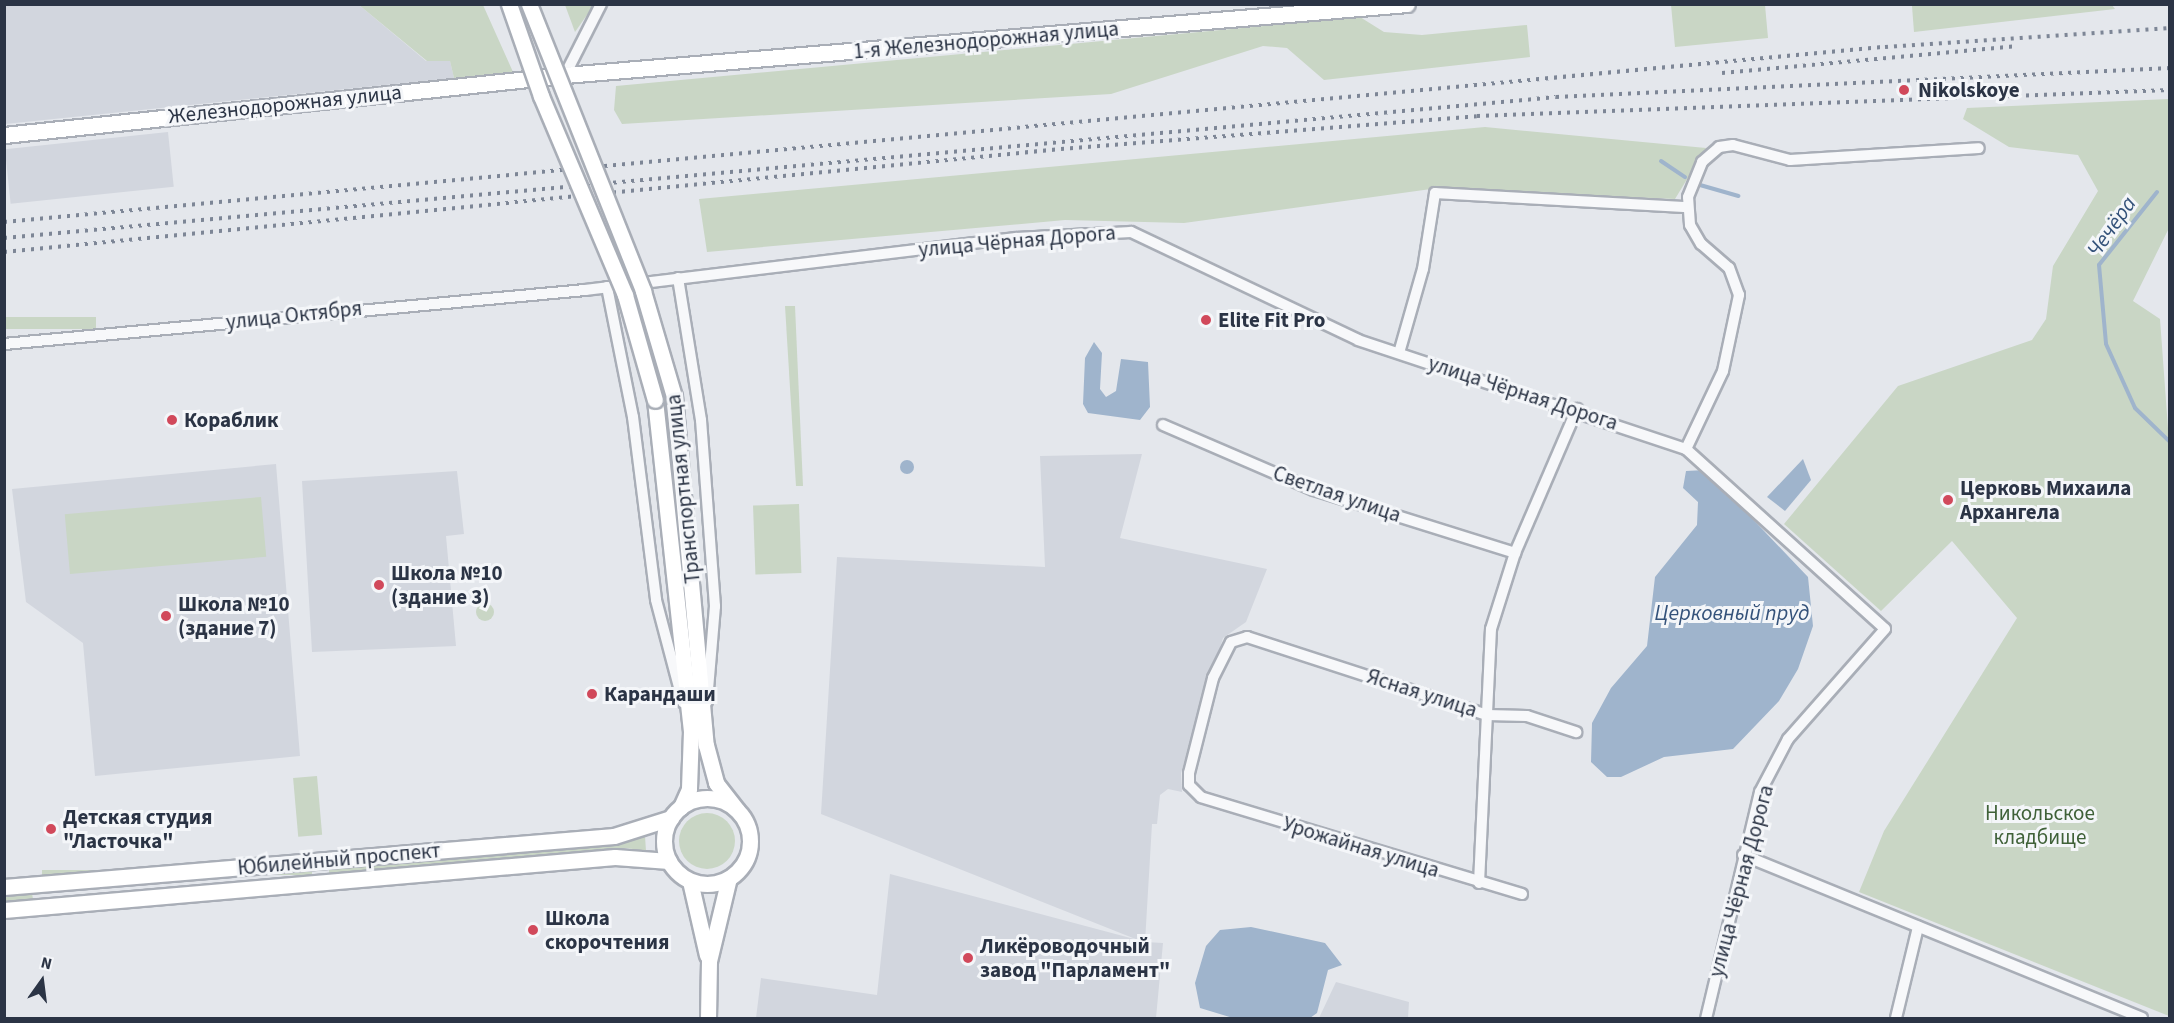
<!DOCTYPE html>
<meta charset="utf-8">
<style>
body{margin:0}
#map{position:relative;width:2174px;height:1023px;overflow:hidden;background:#e4e7ec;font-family:"Source Sans 3",sans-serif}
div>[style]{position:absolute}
.built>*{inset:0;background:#d2d6de;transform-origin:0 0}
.green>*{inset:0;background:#c9d6c5;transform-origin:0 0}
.round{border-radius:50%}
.water>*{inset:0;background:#9fb4cc}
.stream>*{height:4px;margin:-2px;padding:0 2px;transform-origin:2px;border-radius:2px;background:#9fb4cc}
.roads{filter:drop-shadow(2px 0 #a9aeb7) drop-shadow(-2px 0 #a9aeb7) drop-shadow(0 2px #a9aeb7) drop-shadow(0 -2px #a9aeb7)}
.street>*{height:10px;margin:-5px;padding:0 5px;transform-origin:5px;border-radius:5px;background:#f7f8fa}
.secondary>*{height:15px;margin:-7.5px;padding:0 7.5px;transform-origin:7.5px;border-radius:7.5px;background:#fff}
.secondary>.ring{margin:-7.5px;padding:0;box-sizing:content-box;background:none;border:15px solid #fff;border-radius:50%}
.rail>*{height:4px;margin-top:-2px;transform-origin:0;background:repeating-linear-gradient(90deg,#7d8696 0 3px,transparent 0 9px)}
.bridges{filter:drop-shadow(2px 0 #a9aeb7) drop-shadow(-2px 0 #a9aeb7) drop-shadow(0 2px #a9aeb7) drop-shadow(0 -2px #a9aeb7)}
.secondary-bridge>*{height:15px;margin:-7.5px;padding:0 7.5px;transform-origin:7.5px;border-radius:7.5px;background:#fff}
.dots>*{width:16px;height:16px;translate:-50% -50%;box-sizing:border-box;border:3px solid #f4f6f9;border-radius:50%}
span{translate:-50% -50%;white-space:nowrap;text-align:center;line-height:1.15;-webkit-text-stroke:6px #f4f6f9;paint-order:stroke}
.street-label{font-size:21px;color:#2b3445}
.poi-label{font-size:21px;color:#2b3445;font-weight:700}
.left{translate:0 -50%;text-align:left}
.park-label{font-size:21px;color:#3f6138}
.water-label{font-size:22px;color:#34527a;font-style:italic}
.frame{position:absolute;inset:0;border:6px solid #2b3445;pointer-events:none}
.north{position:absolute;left:12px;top:951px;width:60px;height:60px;-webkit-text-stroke:4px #f4f6f9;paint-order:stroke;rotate:14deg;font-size:16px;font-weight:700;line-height:24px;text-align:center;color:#2b3445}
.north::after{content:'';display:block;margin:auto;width:21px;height:27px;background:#2b3445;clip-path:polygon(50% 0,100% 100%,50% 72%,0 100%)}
</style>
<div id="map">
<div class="built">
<div style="clip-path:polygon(5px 5px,359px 5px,426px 61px,450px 61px,454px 78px,5px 124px)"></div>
<div style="left:168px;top:132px;width:55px;height:164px;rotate:84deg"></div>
<div style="clip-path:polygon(1142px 454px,1120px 538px,1267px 569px,1246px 622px,1223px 638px,1181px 773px,1182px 792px,1168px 789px,1160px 795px,1157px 824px,1152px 824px,1145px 942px,1163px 943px,1156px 1018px,756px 1018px,761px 978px,877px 995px,890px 874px,1138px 940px,821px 814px,837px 557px,1045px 567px,1040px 456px)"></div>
<div style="clip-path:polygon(276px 464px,300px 756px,95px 776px,83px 643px,26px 602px,12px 489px)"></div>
<div style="clip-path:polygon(457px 471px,464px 534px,446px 536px,456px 646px,312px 652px,302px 481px)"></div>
<div style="clip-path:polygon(1336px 982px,1409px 1002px,1408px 1018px,1319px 1018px)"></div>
</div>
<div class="green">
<div style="clip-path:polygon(359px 5px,483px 5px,513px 72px,454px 78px,450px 61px,427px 61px)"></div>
<div style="clip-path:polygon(565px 5px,594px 5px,575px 32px)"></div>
<div style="clip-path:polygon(1671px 5px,1765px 5px,1768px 38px,1675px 47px)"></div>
<div style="clip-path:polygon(2112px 5px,2115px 9px,1914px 32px,1912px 6px)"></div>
<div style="clip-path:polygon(1360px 17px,1384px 32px,1422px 35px,1527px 25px,1530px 57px,1324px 80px,1287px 48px,1263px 46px,1111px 94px,622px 124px,614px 110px,616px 86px)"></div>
<div style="clip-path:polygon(2169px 99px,2169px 228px,2133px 301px,2160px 319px,2169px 442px,2169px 1016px,1859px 892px,1884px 831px,2017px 618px,1952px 541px,1881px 611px,1784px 524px,1898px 386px,2032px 340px,2046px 319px,2053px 266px,2098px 191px,2078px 155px,2009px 147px,1963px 119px,1967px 108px)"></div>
<div style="clip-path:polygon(1485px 127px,1706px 148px,1675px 199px,1431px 189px,1184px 223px,1065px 220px,707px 252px,699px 199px)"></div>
<div style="clip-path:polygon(785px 306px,795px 306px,803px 486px,796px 486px)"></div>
<div style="left:96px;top:317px;width:12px;height:91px;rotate:90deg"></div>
<div style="left:261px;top:497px;width:60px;height:197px;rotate:85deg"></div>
<div style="left:799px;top:504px;width:69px;height:46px;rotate:88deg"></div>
<div class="round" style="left:476px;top:603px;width:18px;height:18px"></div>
<div style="left:317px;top:776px;width:59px;height:24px;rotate:85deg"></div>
<div class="round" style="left:679px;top:813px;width:56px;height:56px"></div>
<div style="clip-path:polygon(645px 836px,646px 851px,626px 848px,329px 873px,329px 868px)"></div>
<div style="left:312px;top:870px;width:5px;height:270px;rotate:90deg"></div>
<div style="left:32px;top:893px;width:6px;height:27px;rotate:81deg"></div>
</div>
<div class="water">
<div style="clip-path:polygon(1094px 342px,1102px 353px,1100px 389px,1106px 397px,1116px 391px,1121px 359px,1148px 362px,1150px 407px,1140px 420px,1088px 413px,1083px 404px,1085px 358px)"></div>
<div style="clip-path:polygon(1803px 459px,1811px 480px,1785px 511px,1767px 497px)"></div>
<div class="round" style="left:900px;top:460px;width:14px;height:14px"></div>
<div style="clip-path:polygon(1706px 470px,1808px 577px,1813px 626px,1798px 669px,1779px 701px,1733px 749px,1664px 757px,1621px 777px,1607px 777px,1591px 762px,1592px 723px,1611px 688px,1647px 646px,1655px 577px,1697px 525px,1698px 502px,1683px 488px,1686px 471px)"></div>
<div style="clip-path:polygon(1251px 927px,1325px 943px,1342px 965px,1328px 970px,1317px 1013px,1310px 1018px,1233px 1018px,1200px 1008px,1195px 983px,1206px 946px,1220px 930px)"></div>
</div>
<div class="stream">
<div style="left:1661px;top:161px;width:29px;rotate:34deg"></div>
<div style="left:1700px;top:185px;width:40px;rotate:16deg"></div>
<div style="left:2157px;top:192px;width:93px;rotate:128.5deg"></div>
<div style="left:2099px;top:265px;width:79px;rotate:84.9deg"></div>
<div style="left:2106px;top:344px;width:70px;rotate:65.6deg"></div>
<div style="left:2135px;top:408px;width:49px;rotate:44.2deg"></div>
</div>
<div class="roads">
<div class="street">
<div style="left:565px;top:75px;width:80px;rotate:-63.1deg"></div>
<div style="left:678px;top:278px;width:144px;rotate:80.8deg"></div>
<div style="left:701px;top:420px;width:187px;rotate:85.7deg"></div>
<div style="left:715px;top:606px;width:96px;rotate:94.8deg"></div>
<div style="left:607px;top:287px;width:133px;rotate:78.7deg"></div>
<div style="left:633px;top:417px;width:184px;rotate:82.8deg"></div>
<div style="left:656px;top:600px;width:106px;rotate:75.2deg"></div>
<div style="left:4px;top:344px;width:584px;rotate:-5.31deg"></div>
<div style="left:585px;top:290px;width:434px;rotate:-6.9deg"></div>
<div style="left:1016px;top:238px;width:115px;rotate:-3deg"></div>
<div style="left:1131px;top:232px;width:251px;rotate:25.4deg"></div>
<div style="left:1358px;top:340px;width:346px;rotate:18.4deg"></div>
<div style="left:1686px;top:449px;width:268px;rotate:42.1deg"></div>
<div style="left:1885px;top:629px;width:147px;rotate:131.4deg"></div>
<div style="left:1788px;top:739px;width:60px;rotate:117.8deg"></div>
<div style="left:1760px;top:792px;width:232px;rotate:103.4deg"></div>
<div style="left:1399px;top:353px;width:87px;rotate:-74.1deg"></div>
<div style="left:1423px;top:269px;width:77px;rotate:-81deg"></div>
<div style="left:1435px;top:193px;width:253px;rotate:3.2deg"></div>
<div style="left:1163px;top:425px;width:164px;rotate:23.3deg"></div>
<div style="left:1314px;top:490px;width:211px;rotate:17.4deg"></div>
<div style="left:1686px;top:449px;width:86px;rotate:-64.6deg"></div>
<div style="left:1723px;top:371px;width:78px;rotate:-78.1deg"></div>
<div style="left:1739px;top:295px;width:29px;rotate:-110deg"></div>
<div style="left:1729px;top:268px;width:37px;rotate:-139deg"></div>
<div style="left:1701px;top:244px;width:22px;rotate:-120deg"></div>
<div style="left:1690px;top:225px;width:28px;rotate:-94deg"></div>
<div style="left:1688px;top:197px;width:38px;rotate:-68deg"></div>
<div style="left:1702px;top:162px;width:23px;rotate:-41deg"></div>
<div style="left:1719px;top:147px;width:14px;rotate:-8deg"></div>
<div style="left:1733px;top:145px;width:59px;rotate:14.7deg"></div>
<div style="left:1790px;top:160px;width:189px;rotate:-3.6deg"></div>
<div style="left:1743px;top:855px;width:431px;rotate:22.2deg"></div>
<div style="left:1479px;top:883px;width:254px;rotate:-87.3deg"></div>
<div style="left:1491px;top:629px;width:80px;rotate:-72.5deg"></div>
<div style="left:1515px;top:553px;width:157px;rotate:-66.7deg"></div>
<div style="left:1522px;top:894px;width:335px;rotate:-163.2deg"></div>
<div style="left:1201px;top:797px;width:17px;rotate:-135deg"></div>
<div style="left:1189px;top:785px;width:12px;rotate:-90deg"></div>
<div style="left:1189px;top:773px;width:98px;rotate:-75.8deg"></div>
<div style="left:1213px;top:678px;width:40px;rotate:-63.4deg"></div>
<div style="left:1231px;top:642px;width:17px;rotate:-17deg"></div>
<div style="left:1247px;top:637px;width:252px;rotate:18deg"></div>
<div style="left:1487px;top:715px;width:40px;rotate:1.4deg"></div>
<div style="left:1527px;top:716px;width:52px;rotate:18.1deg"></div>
<div style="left:1896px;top:1018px;width:94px;rotate:-76.4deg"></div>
</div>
<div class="secondary">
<div style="left:4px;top:135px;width:564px;rotate:-6.1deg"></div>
<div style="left:565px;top:75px;width:845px;rotate:-4.82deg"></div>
<div style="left:674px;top:396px;width:350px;rotate:84.8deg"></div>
<div style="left:706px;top:745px;width:39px;rotate:75deg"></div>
<div style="left:716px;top:783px;width:34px;rotate:52deg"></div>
<div style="left:655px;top:400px;width:333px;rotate:83.8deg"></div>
<div style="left:691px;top:731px;width:58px;rotate:92deg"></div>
<div style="left:689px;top:789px;width:20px;rotate:114deg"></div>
<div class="ring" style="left:664px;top:798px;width:71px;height:71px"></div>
<div style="left:690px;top:881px;width:76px;rotate:77.1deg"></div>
<div style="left:4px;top:887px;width:612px;rotate:-4.78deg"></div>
<div style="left:614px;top:836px;width:60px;rotate:-17.5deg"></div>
<div style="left:4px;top:910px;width:613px;rotate:-4.96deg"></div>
<div style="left:615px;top:857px;width:54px;rotate:4.2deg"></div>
<div style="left:708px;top:1018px;width:57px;rotate:-89deg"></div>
<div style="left:709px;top:961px;width:85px;rotate:-76.5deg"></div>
</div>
</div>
<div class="rail">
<div style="left:1722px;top:73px;width:297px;rotate:-5.2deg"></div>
<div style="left:4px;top:222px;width:1889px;rotate:-5.32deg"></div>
<div style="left:1885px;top:47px;width:286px;rotate:-3.8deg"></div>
<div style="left:4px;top:238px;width:1558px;rotate:-5.19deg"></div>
<div style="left:1556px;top:97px;width:615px;rotate:-2.7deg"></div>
<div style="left:4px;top:252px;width:1062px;rotate:-5.57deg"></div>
<div style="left:1061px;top:149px;width:417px;rotate:-4.5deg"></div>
<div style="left:1477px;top:116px;width:693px;rotate:-2.15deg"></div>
</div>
<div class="bridges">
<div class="secondary-bridge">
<div style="left:509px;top:4px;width:97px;rotate:70.8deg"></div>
<div style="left:541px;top:96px;width:216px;rotate:67.1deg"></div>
<div style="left:625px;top:295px;width:109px;rotate:74.1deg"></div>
<div style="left:529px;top:4px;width:309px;rotate:68.3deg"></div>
<div style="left:643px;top:291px;width:109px;rotate:73.6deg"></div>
</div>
</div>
<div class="dots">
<div style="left:1904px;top:90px;background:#d1495b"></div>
<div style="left:1206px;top:320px;background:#d1495b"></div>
<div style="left:172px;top:420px;background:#d1495b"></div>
<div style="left:1948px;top:500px;background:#d1495b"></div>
<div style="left:379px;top:585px;background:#d1495b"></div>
<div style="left:166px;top:616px;background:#d1495b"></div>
<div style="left:592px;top:694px;background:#d1495b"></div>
<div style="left:51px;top:829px;background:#d1495b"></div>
<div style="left:533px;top:930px;background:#d1495b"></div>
<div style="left:968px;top:958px;background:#d1495b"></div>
</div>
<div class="street-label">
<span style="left:986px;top:40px;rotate:-5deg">1-я Железнодорожная улица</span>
<span style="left:285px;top:104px;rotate:-6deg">Железнодорожная улица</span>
<span style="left:1017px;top:241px;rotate:-5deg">улица Чёрная Дорога</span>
<span style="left:294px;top:315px;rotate:-6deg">улица Октября</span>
<span style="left:1523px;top:393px;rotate:18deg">улица Чёрная Дорога</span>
<span style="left:683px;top:489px;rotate:-96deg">Транспортная улица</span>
<span style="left:1337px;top:494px;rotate:19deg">Светлая улица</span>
<span style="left:1422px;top:693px;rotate:18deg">Ясная улица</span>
<span style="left:1361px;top:847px;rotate:17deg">Урожайная улица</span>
<span style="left:339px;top:859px;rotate:-5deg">Юбилейный проспект</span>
<span style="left:1741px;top:881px;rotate:-75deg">улица Чёрная Дорога</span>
</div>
<div class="poi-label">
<span class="left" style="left:1918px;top:90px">Nikolskoye</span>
<span class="left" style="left:1218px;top:320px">Elite Fit Pro</span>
<span class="left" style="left:184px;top:420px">Кораблик</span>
<span class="left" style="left:1960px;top:500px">Церковь Михаила<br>Архангела</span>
<span class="left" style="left:391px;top:585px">Школа №10<br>(здание 3)</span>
<span class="left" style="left:178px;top:616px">Школа №10<br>(здание 7)</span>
<span class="left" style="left:604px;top:694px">Карандаши</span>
<span class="left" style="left:63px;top:829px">Детская студия<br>"Ласточка"</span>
<span class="left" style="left:545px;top:930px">Школа<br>скорочтения</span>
<span class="left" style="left:980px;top:958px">Ликёроводочный<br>завод "Парламент"</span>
</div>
<div class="park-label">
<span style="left:2040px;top:825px">Никольское<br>кладбище</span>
</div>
<div class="water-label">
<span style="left:2112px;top:227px;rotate:-55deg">Чечёра</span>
<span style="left:1732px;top:614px">Церковный пруд</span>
</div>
<div class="frame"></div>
<div class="north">N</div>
</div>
